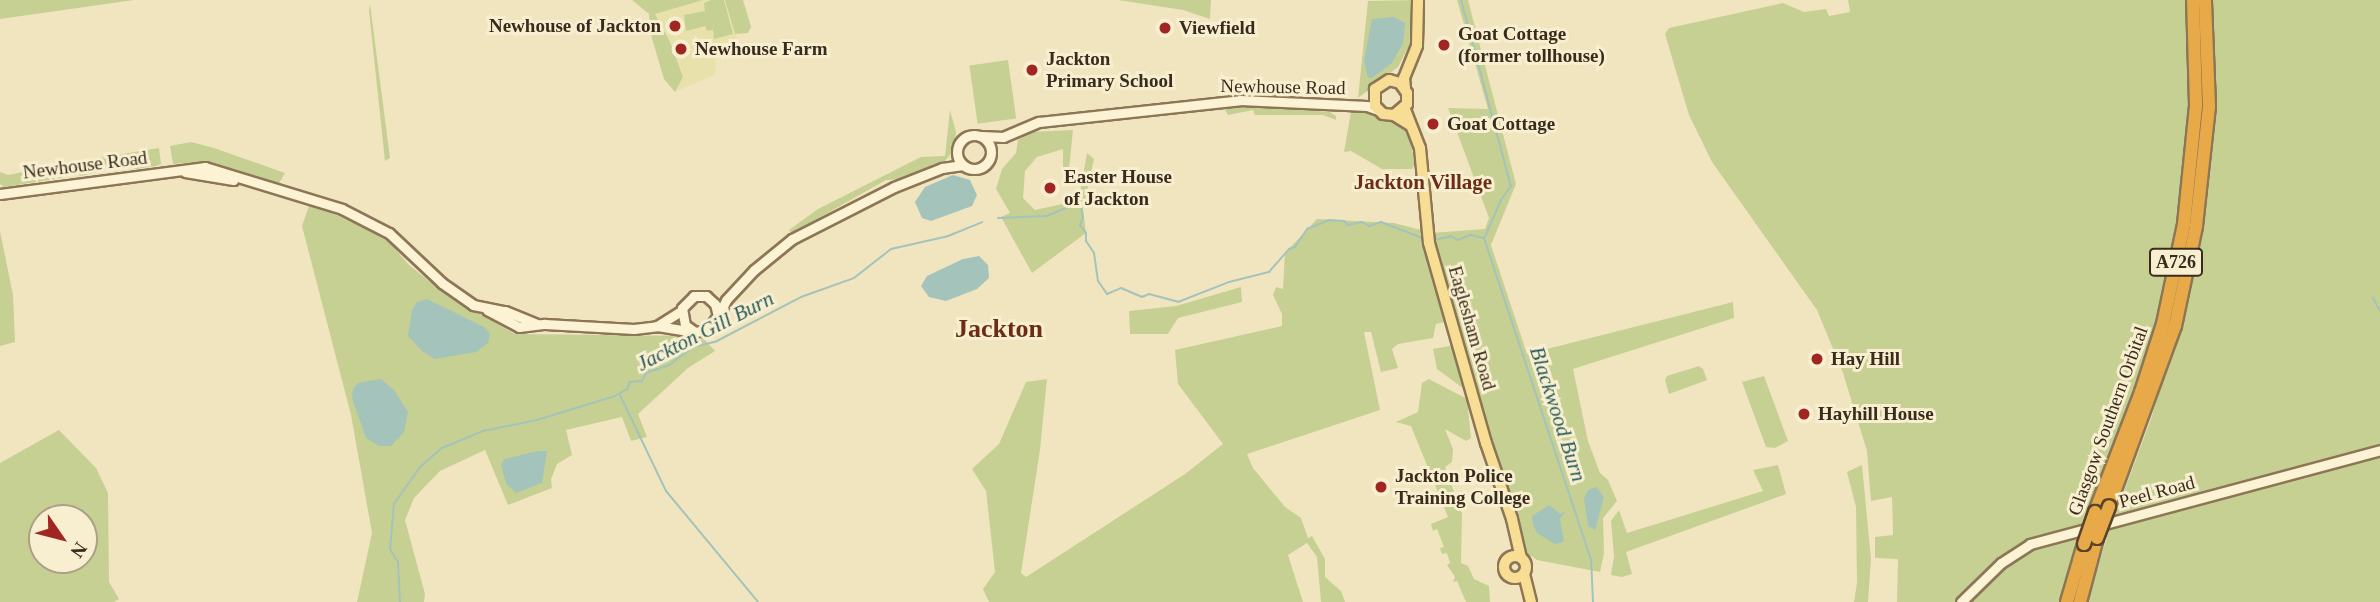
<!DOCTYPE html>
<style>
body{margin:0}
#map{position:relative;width:2380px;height:602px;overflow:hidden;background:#f1e5c0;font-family:Georgia,serif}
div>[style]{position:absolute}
.farmland>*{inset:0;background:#e8e1ac}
.green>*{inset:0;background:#c6d093;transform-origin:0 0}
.water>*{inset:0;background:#a3c3bb}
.stream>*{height:2px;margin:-1px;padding:0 1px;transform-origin:1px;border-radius:1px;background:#a3c3bb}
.roads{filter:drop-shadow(2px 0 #8c7656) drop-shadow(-2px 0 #8c7656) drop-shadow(0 2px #8c7656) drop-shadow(0 -2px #8c7656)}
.minor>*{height:9px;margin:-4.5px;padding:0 4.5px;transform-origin:4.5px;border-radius:4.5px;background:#fcf2d4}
.minor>.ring{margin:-4.5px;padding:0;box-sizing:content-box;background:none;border:9px solid #fcf2d4;border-radius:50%}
.major>*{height:10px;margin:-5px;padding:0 5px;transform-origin:5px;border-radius:5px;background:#f8de94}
.major>.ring{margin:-5px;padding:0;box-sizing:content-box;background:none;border:10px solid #f8de94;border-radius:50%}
.highway>*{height:12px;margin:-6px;padding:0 6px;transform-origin:6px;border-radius:6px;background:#e8aa49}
.bridges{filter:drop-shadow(2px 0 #59432b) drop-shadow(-2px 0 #59432b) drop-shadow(0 2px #59432b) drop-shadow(0 -2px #59432b)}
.highway-bridge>*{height:12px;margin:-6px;padding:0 6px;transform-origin:6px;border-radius:6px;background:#e8aa49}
.dots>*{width:19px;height:19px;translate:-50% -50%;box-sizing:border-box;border:4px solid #f8efd0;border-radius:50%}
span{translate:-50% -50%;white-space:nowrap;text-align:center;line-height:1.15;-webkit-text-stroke:6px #f8efd0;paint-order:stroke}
.shield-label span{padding:2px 5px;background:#f8efd0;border:2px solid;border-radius:5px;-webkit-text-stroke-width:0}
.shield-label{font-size:18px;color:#3a2c1c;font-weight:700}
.poi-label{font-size:19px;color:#3a2c1c;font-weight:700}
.right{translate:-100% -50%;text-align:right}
.left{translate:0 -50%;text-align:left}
.street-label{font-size:19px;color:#3a2c1c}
.neighbourhood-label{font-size:21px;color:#6b2d18;font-weight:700}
.water-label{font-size:21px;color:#2a5b5b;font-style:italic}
.district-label{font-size:26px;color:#6b2d18;font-weight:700}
.north{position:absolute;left:28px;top:504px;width:70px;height:70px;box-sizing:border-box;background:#f8efd0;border:2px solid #aca188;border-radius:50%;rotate:125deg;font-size:19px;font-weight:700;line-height:28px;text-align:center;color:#3a2c1c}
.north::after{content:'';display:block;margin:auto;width:24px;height:32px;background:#a02721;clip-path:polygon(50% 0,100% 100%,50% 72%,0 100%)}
</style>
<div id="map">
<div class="farmland">
<div style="clip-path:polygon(703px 0,725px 0,738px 41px,716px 45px,715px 75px,675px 92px,683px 77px,655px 14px)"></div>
</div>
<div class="green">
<div style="clip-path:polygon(0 0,134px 0,0 19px)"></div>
<div style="clip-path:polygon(632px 0,703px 0,655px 14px,670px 42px,683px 77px,675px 92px,664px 79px,651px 35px,649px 14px)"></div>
<div style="clip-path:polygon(711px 0,724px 0,733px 34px,714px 39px,713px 30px,707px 31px,705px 26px,686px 31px,684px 15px,705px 11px,704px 3px)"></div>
<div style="clip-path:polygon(725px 0,743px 0,751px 27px,748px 33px,735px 34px)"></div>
<div style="clip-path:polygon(1118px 0,1211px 0,1210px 19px,1183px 10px)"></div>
<div style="clip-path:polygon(1416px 0,1413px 38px,1398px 67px,1358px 98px,1368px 1px)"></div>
<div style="clip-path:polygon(1457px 0,1468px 0,1516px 184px,1491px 245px,1527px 354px,1733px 302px,1734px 318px,1573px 369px,1588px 441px,1600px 473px,1608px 480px,1617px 501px,1603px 518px,1604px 553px,1600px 572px,1537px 560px,1524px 551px,1518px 514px,1489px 439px,1431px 233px,1485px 229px,1489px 218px,1448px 108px,1488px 109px)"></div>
<div style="clip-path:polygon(1848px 0,2189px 0,2192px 121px,2175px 257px,2143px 375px,2086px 527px,2038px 536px,1995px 560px,1955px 602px,1897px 602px,1898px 559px,1875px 558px,1875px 537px,1893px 535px,1892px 497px,1871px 501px,1867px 451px,1843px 373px,1817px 310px,1712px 162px,1689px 115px,1665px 34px,1669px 28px,1783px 3px,1804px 12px,1826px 9px,1829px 16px,1850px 12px)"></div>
<div style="clip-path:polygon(2211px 0,2380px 0,2380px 447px,2114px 518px,2151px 419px,2179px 325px,2199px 232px)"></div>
<div style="clip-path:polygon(370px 4px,390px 158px,385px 161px,369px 11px)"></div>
<div style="left:1008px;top:60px;width:59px;height:39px;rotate:82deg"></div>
<div style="clip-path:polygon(1241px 105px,1330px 112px,1336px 116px,1336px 120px,1323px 115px,1255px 115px,1253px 110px,1228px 115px,1225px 110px,1227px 106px)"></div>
<div style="clip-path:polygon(950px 110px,956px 132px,954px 150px,945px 161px,904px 179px,886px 180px,792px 233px,789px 230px,818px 209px,921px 157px,945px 156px)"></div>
<div style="clip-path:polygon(1365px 111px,1382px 121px,1394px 121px,1403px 127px,1409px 135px,1415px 164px,1412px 169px,1382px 169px,1351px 151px,1344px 152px,1351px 112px)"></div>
<div style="clip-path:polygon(1073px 130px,1068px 179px,1063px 172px,1063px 149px,1037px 157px,1025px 171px,1023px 198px,1035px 210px,1062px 204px,1080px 193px,1087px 153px,1094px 159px,1083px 209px,1086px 233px,1032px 273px,1001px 217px,1010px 213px,996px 189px,1002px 169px,1016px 153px,1018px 140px,1029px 132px)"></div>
<div style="clip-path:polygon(191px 142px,214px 148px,285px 173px,279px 183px,207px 161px,173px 164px,170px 146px)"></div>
<div style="clip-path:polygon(159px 148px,161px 164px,156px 166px,136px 169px,124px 165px,80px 176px,74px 167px,74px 162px)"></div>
<div style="clip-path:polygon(62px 164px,65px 175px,61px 178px,4px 187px,0 184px,0 172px,8px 175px)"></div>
<div style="clip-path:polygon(310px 203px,369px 230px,390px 243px,409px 265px,448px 296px,515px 334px,691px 336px,704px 339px,715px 351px,688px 368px,638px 414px,647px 437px,631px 441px,622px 417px,566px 430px,572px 455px,557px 464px,551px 479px,552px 488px,508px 505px,485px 450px,440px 471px,414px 498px,405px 520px,425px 594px,424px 602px,357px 602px,372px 533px,351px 415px,302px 226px)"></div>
<div style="clip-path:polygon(1317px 219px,1394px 223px,1421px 230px,1448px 321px,1436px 324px,1433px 338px,1398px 344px,1392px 349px,1398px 368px,1381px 372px,1371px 332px,1364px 332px,1380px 410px,1247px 454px,1253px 468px,1285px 507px,1301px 518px,1308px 538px,1312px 536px,1325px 559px,1325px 577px,1341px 591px,1345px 602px,1321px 602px,1317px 557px,1307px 543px,1288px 555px,1303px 602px,989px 602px,983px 589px,995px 572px,986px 491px,972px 469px,999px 444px,1026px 382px,1047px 379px,1040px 450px,1021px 573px,1026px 577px,1185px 474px,1223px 444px,1178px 384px,1175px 350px,1282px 326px,1282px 314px,1273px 295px,1276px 287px,1283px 289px,1285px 253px)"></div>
<div style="clip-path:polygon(0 231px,13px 295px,15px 342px,0 346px)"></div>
<div style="clip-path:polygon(1241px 287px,1242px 302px,1178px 318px,1168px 334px,1130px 334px,1129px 311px,1176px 306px)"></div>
<div style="clip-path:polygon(1455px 345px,1461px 377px,1468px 392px,1437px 369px,1433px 349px)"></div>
<div style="clip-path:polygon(1699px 366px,1703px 369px,1707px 380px,1669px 394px,1665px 380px,1667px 376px)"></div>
<div style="clip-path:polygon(1764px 376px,1788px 441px,1775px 448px,1766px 447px,1742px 382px)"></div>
<div style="clip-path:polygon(1429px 379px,1467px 399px,1471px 438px,1466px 441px,1445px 429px,1453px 449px,1452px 462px,1445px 467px,1462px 514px,1461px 563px,1468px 566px,1474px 579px,1489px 586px,1490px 602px,1466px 602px,1457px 581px,1453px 582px,1455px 577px,1447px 565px,1450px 563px,1447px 553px,1442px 554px,1440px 548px,1444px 547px,1437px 529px,1433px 531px,1431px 524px,1448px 517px,1411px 426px,1396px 422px,1418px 412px,1422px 383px)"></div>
<div style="clip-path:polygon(evenodd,59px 430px,96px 468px,108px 493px,109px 582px,119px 599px,114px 602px,0 602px,0 463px,59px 430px,42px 518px,84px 518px,84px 560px,42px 560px,42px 518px)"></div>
<div style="clip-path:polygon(2380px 455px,2380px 602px,2087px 602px,2111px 524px)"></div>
<div style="clip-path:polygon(1778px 465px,1786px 494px,1626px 552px,1632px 574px,1622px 577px,1611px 575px,1614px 556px,1611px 521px,1619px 510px,1627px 533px,1763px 491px,1753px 470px)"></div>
<div style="clip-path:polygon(1862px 465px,1871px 559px,1868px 602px,1854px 602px,1857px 583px,1856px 507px,1847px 472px)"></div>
<div style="clip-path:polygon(2085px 533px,2063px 602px,1967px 602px,2011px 561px,2031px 547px)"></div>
</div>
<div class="water">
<div style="clip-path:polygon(1394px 17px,1405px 23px,1403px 43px,1392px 63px,1372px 78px,1368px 77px,1364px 61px,1372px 19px)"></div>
<div style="clip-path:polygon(953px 175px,970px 180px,977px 195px,972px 206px,931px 221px,922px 218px,915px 202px,925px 187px)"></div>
<div style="clip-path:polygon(979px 256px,988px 265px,989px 278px,977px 289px,946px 301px,929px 297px,921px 286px,927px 276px,963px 259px)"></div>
<div style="clip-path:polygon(427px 299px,484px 327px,490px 334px,488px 343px,476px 352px,435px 359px,422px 351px,408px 336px,412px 310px,417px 302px)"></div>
<div style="clip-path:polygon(381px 379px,394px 390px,408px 412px,404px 432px,391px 446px,379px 446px,366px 438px,352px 398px,353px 389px,358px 383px)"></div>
<div style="clip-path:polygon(538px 451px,547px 451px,542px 483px,516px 493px,506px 484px,501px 464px,505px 459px)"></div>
<div style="clip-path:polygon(1596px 487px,1604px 497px,1595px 530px,1588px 526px,1584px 498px,1588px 490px)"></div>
<div style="clip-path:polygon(1549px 505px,1560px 514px,1566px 511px,1560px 519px,1564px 541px,1561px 543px,1555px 544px,1537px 533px,1533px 525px,1532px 516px)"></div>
</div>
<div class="stream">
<div style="left:1461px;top:0;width:193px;rotate:75deg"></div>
<div style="left:1511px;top:186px;width:17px;rotate:126deg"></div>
<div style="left:1501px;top:200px;width:40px;rotate:113.4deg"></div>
<div style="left:998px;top:218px;width:49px;rotate:-2.3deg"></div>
<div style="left:1047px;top:216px;width:36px;rotate:-23deg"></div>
<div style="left:1080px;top:202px;width:15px;rotate:79deg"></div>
<div style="left:1083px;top:217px;width:9px;rotate:111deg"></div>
<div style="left:1080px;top:225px;width:10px;rotate:53deg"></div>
<div style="left:1086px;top:233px;width:8px;rotate:90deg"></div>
<div style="left:1086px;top:241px;width:14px;rotate:56deg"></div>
<div style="left:1094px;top:253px;width:28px;rotate:82deg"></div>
<div style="left:1098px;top:281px;width:16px;rotate:55deg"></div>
<div style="left:1107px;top:294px;width:15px;rotate:-23deg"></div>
<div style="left:1121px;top:288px;width:23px;rotate:23deg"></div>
<div style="left:1142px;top:297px;width:8px;rotate:-23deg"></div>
<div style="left:1149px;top:294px;width:30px;rotate:15deg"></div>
<div style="left:1178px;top:302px;width:55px;rotate:-21.4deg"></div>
<div style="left:1229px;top:282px;width:41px;rotate:-14deg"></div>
<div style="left:1269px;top:272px;width:30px;rotate:-49deg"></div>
<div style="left:1289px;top:249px;width:6px;rotate:-18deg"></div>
<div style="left:1295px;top:247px;width:22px;rotate:-56deg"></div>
<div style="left:1307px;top:229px;width:24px;rotate:-22deg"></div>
<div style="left:1329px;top:220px;width:15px;rotate:4deg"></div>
<div style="left:1344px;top:221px;width:6px;rotate:45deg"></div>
<div style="left:1348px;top:225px;width:14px;rotate:-12deg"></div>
<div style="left:1362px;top:222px;width:8px;rotate:30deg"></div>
<div style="left:1369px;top:226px;width:13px;rotate:-18deg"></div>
<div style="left:1381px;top:222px;width:44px;rotate:21.3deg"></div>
<div style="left:1484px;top:238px;width:338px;rotate:71.6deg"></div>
<div style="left:1591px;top:559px;width:43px;rotate:87.3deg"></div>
<div style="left:1434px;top:240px;width:17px;rotate:-13deg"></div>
<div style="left:1451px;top:236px;width:8px;rotate:30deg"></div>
<div style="left:1458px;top:240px;width:13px;rotate:-23deg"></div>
<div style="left:1470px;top:235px;width:14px;rotate:12deg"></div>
<div style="left:2373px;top:298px;width:15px;rotate:62deg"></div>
<div style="left:620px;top:395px;width:106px;rotate:64.4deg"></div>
<div style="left:666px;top:491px;width:144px;rotate:50.3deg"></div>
<div style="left:400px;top:602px;width:40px;rotate:-92.9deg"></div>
<div style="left:398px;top:562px;width:15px;rotate:-122deg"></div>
<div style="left:390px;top:549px;width:45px;rotate:-84.9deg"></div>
<div style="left:394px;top:504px;width:45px;rotate:-54.9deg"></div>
<div style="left:420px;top:467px;width:29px;rotate:-41deg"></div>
<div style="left:442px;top:448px;width:44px;rotate:-22.5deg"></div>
<div style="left:483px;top:431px;width:55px;rotate:-11.5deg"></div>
<div style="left:537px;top:420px;width:82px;rotate:-17.1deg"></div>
<div style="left:615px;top:396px;width:14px;rotate:-30deg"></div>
<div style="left:627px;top:389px;width:8px;rotate:-67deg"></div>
<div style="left:630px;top:382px;width:12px;rotate:-5deg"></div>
<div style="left:642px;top:381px;width:9px;rotate:-63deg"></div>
<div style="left:646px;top:373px;width:24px;rotate:-19deg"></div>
<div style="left:669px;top:365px;width:30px;rotate:-37deg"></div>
<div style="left:693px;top:347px;width:23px;rotate:-13deg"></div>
<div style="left:715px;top:342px;width:97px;rotate:-27.6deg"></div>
<div style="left:801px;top:297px;width:56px;rotate:-19.7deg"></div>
<div style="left:854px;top:278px;width:47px;rotate:-38.1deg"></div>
<div style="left:891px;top:249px;width:58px;rotate:-12.8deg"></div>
<div style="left:948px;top:236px;width:37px;rotate:-22deg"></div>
</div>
<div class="roads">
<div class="minor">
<div class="ring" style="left:957px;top:135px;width:25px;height:25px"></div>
<div style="left:982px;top:136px;width:21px;rotate:3deg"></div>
<div style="left:1003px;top:137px;width:39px;rotate:-23deg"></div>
<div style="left:1039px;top:122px;width:202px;rotate:-6.2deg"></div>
<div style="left:1240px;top:100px;width:127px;rotate:2.7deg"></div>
<div style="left:1367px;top:106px;width:12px;rotate:20deg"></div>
<div style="left:185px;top:172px;width:49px;rotate:9.5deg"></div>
<div style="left:0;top:194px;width:207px;rotate:-7.5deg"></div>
<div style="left:205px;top:167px;width:143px;rotate:17deg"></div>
<div style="left:342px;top:209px;width:53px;rotate:27.1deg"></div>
<div style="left:389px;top:233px;width:73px;rotate:43.3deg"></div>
<div style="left:442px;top:283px;width:38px;rotate:35deg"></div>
<div style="left:473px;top:305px;width:33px;rotate:11deg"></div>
<div style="left:505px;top:311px;width:35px;rotate:22deg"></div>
<div style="left:487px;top:310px;width:36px;rotate:28deg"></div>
<div style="left:519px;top:327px;width:26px;rotate:-7deg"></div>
<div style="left:545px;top:324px;width:89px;rotate:3.2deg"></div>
<div style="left:634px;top:329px;width:23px;rotate:-7deg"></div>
<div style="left:657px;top:326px;width:28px;rotate:-32deg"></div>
<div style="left:718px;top:316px;width:18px;rotate:-63deg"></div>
<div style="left:726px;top:300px;width:41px;rotate:-47deg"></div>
<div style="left:754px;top:270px;width:49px;rotate:-39.2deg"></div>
<div style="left:792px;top:239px;width:114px;rotate:-27deg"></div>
<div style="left:894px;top:187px;width:52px;rotate:-21.6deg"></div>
<div style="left:942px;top:168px;width:21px;rotate:-8deg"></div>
<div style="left:657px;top:326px;width:38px;rotate:9deg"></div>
<div style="left:695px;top:332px;width:12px;rotate:-9deg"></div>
<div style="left:707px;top:330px;width:18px;rotate:-52deg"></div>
<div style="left:718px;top:316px;width:12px;rotate:-104deg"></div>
<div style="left:715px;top:304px;width:12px;rotate:-138deg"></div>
<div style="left:706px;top:296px;width:12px;rotate:180deg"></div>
<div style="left:694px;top:296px;width:17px;rotate:135deg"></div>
<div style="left:682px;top:308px;width:17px;rotate:80deg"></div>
<div style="left:685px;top:325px;width:12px;rotate:35deg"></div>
<div style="left:1961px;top:602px;width:56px;rotate:-44.3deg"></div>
<div style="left:2001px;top:563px;width:35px;rotate:-33deg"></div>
<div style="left:2030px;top:544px;width:362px;rotate:-15deg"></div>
</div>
<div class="major">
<div style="left:1405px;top:88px;width:10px;rotate:-96deg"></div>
<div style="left:1404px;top:78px;width:35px;rotate:-68deg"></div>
<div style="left:1417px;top:45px;width:45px;rotate:-88.7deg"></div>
<div style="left:1404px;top:107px;width:44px;rotate:68.7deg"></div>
<div style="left:1420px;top:148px;width:95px;rotate:84.6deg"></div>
<div style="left:1429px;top:243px;width:208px;rotate:74.1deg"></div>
<div style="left:1486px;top:443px;width:80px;rotate:71.1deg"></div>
<div style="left:1512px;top:519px;width:39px;rotate:77deg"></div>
<div style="left:1394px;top:115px;width:17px;rotate:-40deg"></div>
<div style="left:1407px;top:104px;width:11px;rotate:-90deg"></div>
<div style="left:1407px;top:93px;width:12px;rotate:-125deg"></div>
<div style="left:1400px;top:83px;width:11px;rotate:-165deg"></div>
<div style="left:1389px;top:80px;width:17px;rotate:147deg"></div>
<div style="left:1375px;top:89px;width:17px;rotate:90deg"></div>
<div style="left:1375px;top:106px;width:11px;rotate:45deg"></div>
<div style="left:1383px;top:114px;width:11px;rotate:5deg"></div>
<div style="left:1394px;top:115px;width:19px;rotate:32deg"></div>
<div class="ring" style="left:1504px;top:556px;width:12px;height:12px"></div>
<div style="left:1524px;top:574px;width:29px;rotate:76deg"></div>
</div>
<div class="highway">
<div style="left:2109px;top:506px;width:192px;rotate:-69.9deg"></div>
<div style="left:2175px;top:326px;width:102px;rotate:-78.1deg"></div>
<div style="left:2196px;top:226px;width:121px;rotate:-83.8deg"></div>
<div style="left:2209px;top:106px;width:106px;rotate:-92.2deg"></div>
<div style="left:2095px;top:512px;width:129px;rotate:-69deg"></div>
<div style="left:2141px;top:392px;width:71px;rotate:-72.1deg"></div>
<div style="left:2163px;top:324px;width:102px;rotate:-78.1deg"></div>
<div style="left:2184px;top:224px;width:120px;rotate:-84.2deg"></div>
<div style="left:2196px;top:105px;width:105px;rotate:-91.6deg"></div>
<div style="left:2067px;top:602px;width:60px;rotate:-73.7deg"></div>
<div style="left:2080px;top:602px;width:66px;rotate:-75.1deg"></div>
</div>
</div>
<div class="bridges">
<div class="highway-bridge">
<div style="left:2097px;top:538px;width:34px;rotate:-69deg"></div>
<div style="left:2084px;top:544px;width:34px;rotate:-71deg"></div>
</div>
</div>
<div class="dots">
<div style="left:675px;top:26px;background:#a02721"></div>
<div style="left:1165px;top:28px;background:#a02721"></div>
<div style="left:1444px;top:45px;background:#a02721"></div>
<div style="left:681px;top:49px;background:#a02721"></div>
<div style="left:1032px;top:70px;background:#a02721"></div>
<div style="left:1433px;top:124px;background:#a02721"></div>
<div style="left:1050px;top:188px;background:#a02721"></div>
<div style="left:1817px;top:359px;background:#a02721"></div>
<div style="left:1804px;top:414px;background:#a02721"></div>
<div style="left:1381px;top:487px;background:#a02721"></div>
</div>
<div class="shield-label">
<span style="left:2176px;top:262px">A726</span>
</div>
<div class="poi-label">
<span class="right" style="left:661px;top:26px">Newhouse of Jackton</span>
<span class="left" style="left:1179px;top:28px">Viewfield</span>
<span class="left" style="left:1458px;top:45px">Goat Cottage<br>(former tollhouse)</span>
<span class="left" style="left:695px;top:49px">Newhouse Farm</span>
<span class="left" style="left:1046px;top:70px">Jackton<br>Primary School</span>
<span class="left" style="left:1447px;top:124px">Goat Cottage</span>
<span class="left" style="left:1064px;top:188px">Easter House<br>of Jackton</span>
<span class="left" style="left:1831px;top:359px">Hay Hill</span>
<span class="left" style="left:1818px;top:414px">Hayhill House</span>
<span class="left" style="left:1395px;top:487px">Jackton Police<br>Training College</span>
</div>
<div class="street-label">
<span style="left:1283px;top:87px;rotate:1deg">Newhouse Road</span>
<span style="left:85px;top:165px;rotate:-7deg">Newhouse Road</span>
<span style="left:1472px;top:328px;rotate:74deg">Eaglesham Road</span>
<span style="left:2108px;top:421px;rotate:-70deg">Glasgow Southern Orbital</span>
<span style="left:2157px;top:492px;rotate:-15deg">Peel Road</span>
</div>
<div class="neighbourhood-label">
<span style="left:1423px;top:182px">Jackton Village</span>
</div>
<div class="water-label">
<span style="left:705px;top:331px;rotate:-27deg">Jackton Gill Burn</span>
<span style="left:1558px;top:414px;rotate:72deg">Blackwood Burn</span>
</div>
<div class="district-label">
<span style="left:999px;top:329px">Jackton</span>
</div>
<div class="north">N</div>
</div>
